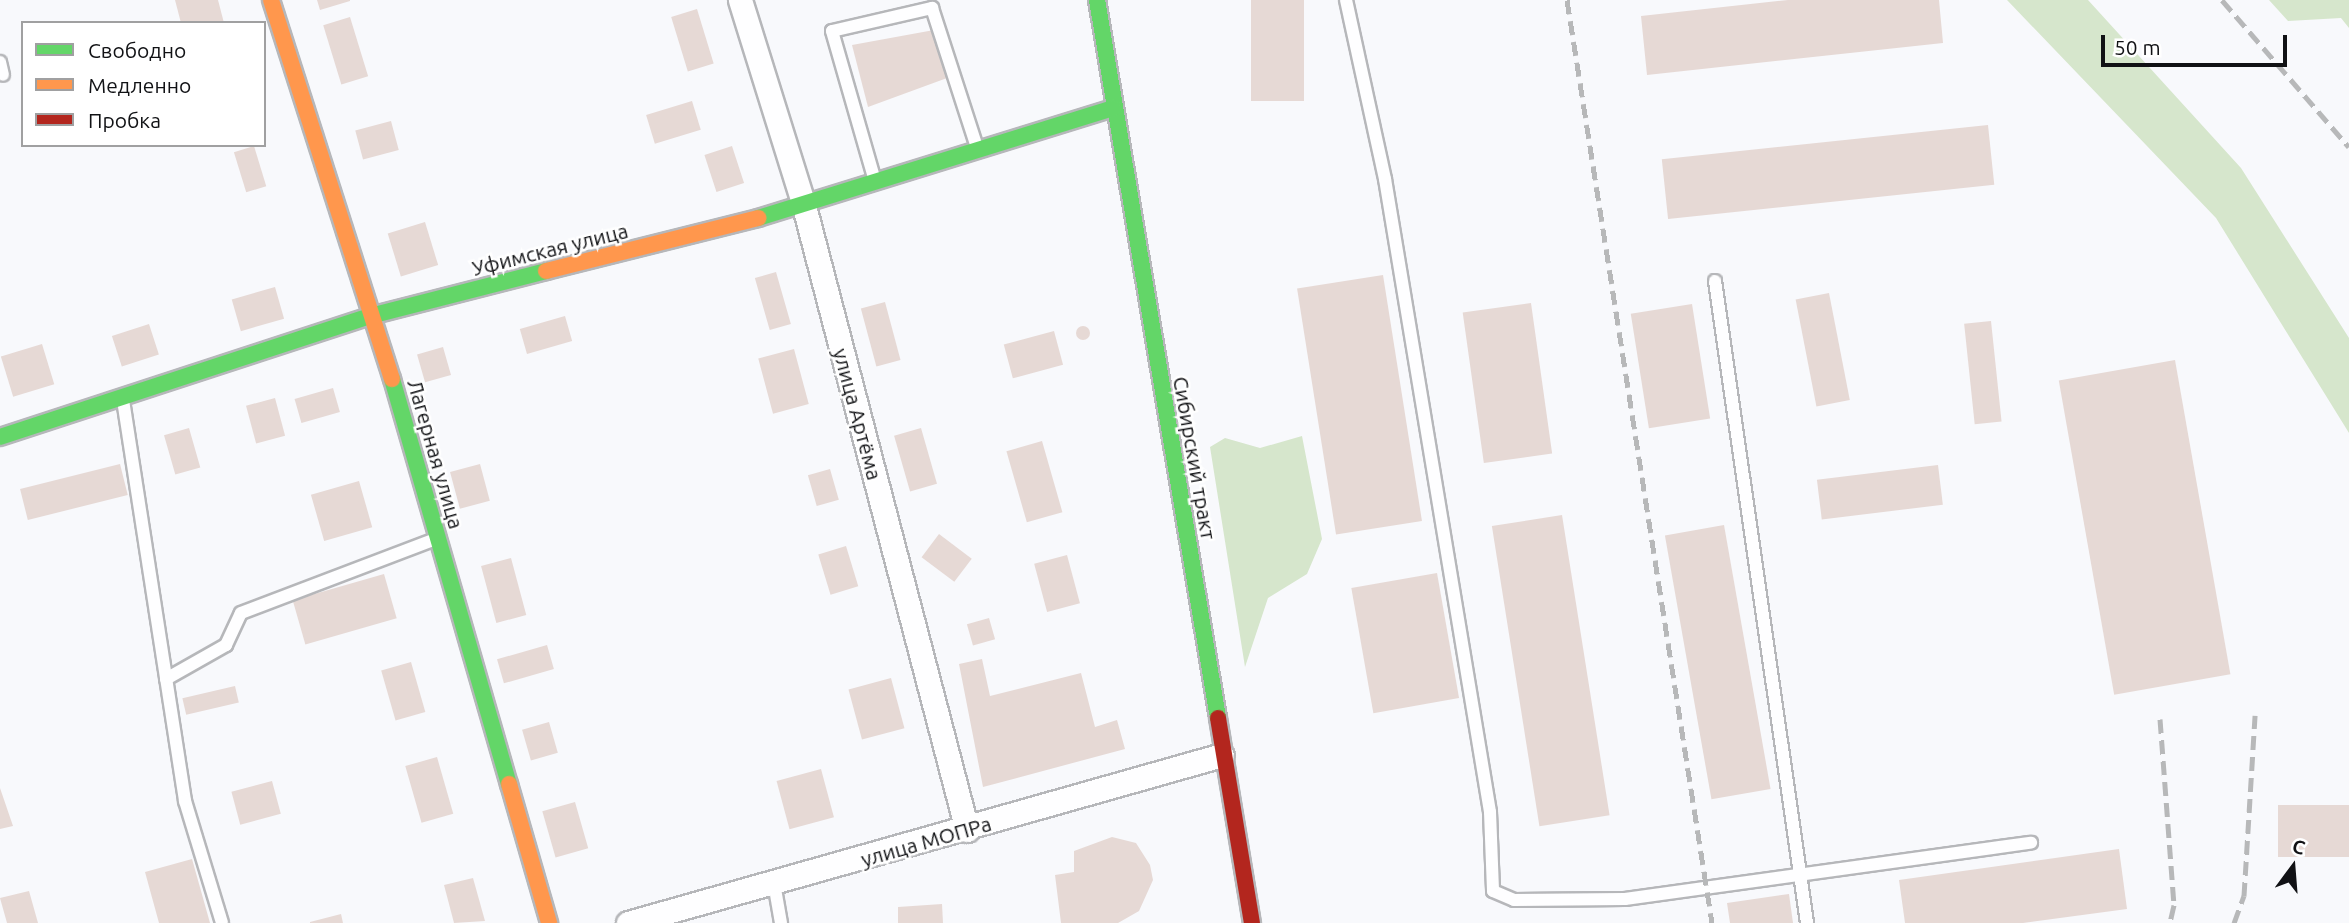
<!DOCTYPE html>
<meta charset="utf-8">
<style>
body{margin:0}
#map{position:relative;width:2349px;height:923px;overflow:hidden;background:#f8f9fc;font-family:Ubuntu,sans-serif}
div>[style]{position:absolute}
.green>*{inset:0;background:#d6e6cc}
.building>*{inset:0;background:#e6d9d5;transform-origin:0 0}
.round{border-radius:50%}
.roads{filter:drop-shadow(2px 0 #b6b7ba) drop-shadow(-2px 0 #b6b7ba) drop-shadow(0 2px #b6b7ba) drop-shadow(0 -2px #b6b7ba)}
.lane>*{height:12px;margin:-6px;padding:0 6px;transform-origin:6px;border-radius:6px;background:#fefeff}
.street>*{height:23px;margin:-11.5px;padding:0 11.5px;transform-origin:11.5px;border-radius:11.5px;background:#fefeff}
.fast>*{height:16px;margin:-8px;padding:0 8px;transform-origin:8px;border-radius:8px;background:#63d668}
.slow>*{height:16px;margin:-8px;padding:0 8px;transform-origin:8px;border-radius:8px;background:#ff974d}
.jam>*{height:16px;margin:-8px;padding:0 8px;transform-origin:8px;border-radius:8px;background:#b3261e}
.rail>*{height:5px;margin-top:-2.5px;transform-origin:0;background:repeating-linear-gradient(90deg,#b7b8b9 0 14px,transparent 0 21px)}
span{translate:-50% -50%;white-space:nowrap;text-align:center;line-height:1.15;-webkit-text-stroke:5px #fff;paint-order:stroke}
.street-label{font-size:21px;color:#111215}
.legend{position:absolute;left:21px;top:21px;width:245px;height:126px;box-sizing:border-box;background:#fff;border:2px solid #a0a0a1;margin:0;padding:9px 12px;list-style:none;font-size:21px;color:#111215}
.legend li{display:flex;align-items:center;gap:14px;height:35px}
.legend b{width:35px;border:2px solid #a0a0a1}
.north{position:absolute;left:2258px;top:832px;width:70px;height:70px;-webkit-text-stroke:5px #fff;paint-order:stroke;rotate:16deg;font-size:19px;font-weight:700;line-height:28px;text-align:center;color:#111215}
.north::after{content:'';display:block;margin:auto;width:24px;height:32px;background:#111215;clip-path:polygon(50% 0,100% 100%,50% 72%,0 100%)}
.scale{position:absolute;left:2101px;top:35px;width:186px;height:32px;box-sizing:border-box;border:4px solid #111215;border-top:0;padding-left:9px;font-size:21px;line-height:24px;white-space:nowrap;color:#111215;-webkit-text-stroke:5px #fff;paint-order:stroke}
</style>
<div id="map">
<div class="green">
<div style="clip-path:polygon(2007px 0,2088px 0,2241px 168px,2349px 338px,2349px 433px,2216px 218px)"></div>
<div style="clip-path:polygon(2269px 0,2349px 0,2349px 28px,2341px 18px,2288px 21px)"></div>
<div style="clip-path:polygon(1302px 436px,1322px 539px,1307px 574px,1268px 598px,1245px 667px,1210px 447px,1225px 438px,1260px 448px)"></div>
</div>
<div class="building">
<div style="clip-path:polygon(175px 0,218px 0,224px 23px,181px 23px)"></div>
<div style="clip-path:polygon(317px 0,350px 0,350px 1px,320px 10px)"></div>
<div style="left:1251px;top:0;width:53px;height:101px"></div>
<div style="clip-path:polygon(1788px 0,1939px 0,1943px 43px,1647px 75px,1641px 16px)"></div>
<div style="left:697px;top:9px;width:57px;height:27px;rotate:73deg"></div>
<div style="left:350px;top:17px;width:62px;height:28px;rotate:73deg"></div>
<div style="clip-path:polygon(945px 28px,958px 74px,868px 107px,852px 45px)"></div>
<div style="left:692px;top:101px;width:30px;height:48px;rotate:73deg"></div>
<div style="left:391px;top:121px;width:30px;height:37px;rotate:75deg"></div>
<div style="left:1988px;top:125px;width:60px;height:328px;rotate:84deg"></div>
<div style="left:254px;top:146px;width:42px;height:21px;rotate:73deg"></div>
<div style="left:732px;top:146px;width:39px;height:29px;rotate:72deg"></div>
<div style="left:425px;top:222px;width:45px;height:39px;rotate:73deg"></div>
<div style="left:776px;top:272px;width:54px;height:22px;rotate:74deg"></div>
<div style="left:1383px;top:275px;width:249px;height:87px;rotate:81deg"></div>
<div style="left:275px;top:287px;width:33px;height:45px;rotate:74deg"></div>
<div style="left:1829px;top:293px;width:109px;height:34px;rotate:79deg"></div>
<div style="left:885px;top:302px;width:60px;height:25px;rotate:75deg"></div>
<div style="left:1531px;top:303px;width:152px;height:69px;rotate:82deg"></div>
<div style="left:1692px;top:304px;width:116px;height:62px;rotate:81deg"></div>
<div style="left:565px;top:316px;width:26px;height:47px;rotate:74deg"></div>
<div style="left:1991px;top:321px;width:101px;height:27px;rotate:84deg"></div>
<div style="left:149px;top:324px;width:32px;height:39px;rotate:72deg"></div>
<div class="round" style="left:1076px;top:326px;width:14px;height:14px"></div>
<div style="left:1054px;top:331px;width:35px;height:52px;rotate:75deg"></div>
<div style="left:42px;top:344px;width:42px;height:43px;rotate:73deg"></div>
<div style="left:443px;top:347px;width:29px;height:27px;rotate:74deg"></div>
<div style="left:794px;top:349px;width:57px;height:37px;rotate:75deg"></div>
<div style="left:2175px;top:360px;width:319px;height:118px;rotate:80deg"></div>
<div style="left:333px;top:388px;width:25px;height:40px;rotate:74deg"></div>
<div style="left:275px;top:398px;width:39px;height:30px;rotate:75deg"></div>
<div style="left:189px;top:428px;width:41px;height:26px;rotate:74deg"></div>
<div style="left:921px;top:428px;width:58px;height:28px;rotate:74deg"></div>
<div style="left:1042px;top:441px;width:74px;height:37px;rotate:74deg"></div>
<div style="left:120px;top:464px;width:32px;height:103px;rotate:76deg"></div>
<div style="left:480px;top:464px;width:38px;height:31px;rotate:75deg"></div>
<div style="left:1938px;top:465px;width:40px;height:122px;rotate:83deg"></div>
<div style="left:830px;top:469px;width:32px;height:23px;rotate:74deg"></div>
<div style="left:359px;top:481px;width:48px;height:50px;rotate:74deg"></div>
<div style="left:1562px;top:515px;width:304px;height:71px;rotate:81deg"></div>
<div style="left:1724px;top:525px;width:268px;height:60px;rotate:80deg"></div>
<div style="left:939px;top:534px;width:41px;height:29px;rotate:37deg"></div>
<div style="left:846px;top:546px;width:42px;height:29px;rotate:73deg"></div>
<div style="left:1067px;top:555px;width:50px;height:34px;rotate:75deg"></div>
<div style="left:511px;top:558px;width:59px;height:31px;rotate:75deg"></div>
<div style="left:1437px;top:573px;width:127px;height:87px;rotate:80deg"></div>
<div style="left:384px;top:574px;width:46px;height:95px;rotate:74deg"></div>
<div style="left:989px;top:618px;width:22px;height:23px;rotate:74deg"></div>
<div style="left:547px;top:645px;width:25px;height:52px;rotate:74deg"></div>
<div style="clip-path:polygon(982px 659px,990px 696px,1081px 673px,1095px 727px,1117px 720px,1125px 749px,983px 787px,959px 664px)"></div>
<div style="left:411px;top:662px;width:52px;height:31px;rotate:74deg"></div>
<div style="left:891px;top:678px;width:52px;height:44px;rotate:75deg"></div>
<div style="left:235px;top:686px;width:17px;height:54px;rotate:77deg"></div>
<div style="left:549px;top:722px;width:32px;height:28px;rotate:74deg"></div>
<div style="left:437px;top:757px;width:59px;height:33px;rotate:74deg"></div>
<div style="left:821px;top:769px;width:50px;height:46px;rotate:75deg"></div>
<div style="left:272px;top:781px;width:34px;height:42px;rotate:75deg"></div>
<div style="clip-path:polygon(0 788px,13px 826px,0 829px)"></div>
<div style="left:575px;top:802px;width:48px;height:34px;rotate:74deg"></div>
<div style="left:2349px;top:805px;width:52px;height:71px;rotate:90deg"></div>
<div style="clip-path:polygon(1112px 837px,1136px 843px,1150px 865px,1153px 880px,1139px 911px,1118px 923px,1061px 923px,1055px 875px,1074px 872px,1074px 851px)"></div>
<div style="clip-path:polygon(2119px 849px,2127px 909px,2023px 923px,1905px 923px,1899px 880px)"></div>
<div style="clip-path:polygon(192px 859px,210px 923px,159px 923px,145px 872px)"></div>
<div style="clip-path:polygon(473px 878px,485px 921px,454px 923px,444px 885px)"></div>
<div style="clip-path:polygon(29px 891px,38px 923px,7px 923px,0 898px)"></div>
<div style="clip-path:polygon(1789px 894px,1793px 923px,1730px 923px,1727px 903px)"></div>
<div style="clip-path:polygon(942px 904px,943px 923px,898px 923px,898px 907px)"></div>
<div style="clip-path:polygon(341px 914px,343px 923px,310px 923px,310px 922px)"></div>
</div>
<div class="roads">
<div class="lane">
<div style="left:1346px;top:0;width:183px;rotate:77.7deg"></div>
<div style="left:1385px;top:179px;width:642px;rotate:80.58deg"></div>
<div style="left:1490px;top:812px;width:79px;rotate:87.8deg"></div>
<div style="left:1493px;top:891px;width:23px;rotate:23deg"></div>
<div style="left:1514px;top:900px;width:111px;rotate:-0.5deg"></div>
<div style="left:1625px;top:899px;width:410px;rotate:-7.9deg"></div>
<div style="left:0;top:62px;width:13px;rotate:77deg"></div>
<div style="left:875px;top:181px;width:156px;rotate:-106deg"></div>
<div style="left:832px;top:31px;width:103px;rotate:-13deg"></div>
<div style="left:932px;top:8px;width:149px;rotate:72.1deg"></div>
<div style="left:1715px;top:281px;width:649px;rotate:81.84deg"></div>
<div style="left:123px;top:400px;width:406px;rotate:81.2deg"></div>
<div style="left:185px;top:801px;width:127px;rotate:73.1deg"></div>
<div style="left:166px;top:679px;width:69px;rotate:-29.5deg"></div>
<div style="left:226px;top:645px;width:35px;rotate:-65deg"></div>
<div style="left:241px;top:613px;width:211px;rotate:-20.8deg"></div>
<div style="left:774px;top:883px;width:41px;rotate:80.1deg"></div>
</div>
<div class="street">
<div style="left:740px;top:0;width:216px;rotate:72.7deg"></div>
<div style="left:804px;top:206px;width:645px;rotate:75.36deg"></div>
<div style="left:628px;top:923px;width:617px;rotate:-15.79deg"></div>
</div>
<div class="fast">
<div style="left:1097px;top:0;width:728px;rotate:80.43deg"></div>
<div style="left:758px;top:218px;width:372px;rotate:-17.2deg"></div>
<div style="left:392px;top:379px;width:422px;rotate:73.9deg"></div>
<div style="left:0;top:437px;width:393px;rotate:-18.1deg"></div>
<div style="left:374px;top:315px;width:178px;rotate:-14.3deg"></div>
</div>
<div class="slow">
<div style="left:271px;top:0;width:398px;rotate:72.3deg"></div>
<div style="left:546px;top:271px;width:219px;rotate:-14deg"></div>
<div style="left:509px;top:784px;width:145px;rotate:73.9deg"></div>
</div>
<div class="jam">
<div style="left:1218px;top:718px;width:208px;rotate:80.6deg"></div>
</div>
</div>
<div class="rail">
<div style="left:1567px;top:0;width:934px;rotate:81.07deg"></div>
<div style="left:2222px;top:0;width:194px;rotate:49.2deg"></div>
<div style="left:2160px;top:719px;width:187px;rotate:85.7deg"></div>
<div style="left:2174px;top:905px;width:18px;rotate:103deg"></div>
<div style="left:2234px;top:923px;width:29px;rotate:-70deg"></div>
<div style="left:2244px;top:896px;width:181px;rotate:-86.5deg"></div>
</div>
<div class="street-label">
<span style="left:550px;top:249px;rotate:-14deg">Уфимская улица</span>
<span style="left:858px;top:414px;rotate:75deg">улица Артёма</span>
<span style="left:436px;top:454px;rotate:74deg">Лагерная улица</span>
<span style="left:1195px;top:458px;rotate:80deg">Сибирский тракт</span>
<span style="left:926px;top:841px;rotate:-16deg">улица МОПРа</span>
</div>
<ul class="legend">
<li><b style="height:9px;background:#63d668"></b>Свободно</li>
<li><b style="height:9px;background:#ff974d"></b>Медленно</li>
<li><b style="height:9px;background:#b3261e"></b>Пробка</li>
</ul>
<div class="north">С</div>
<div class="scale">50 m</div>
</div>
